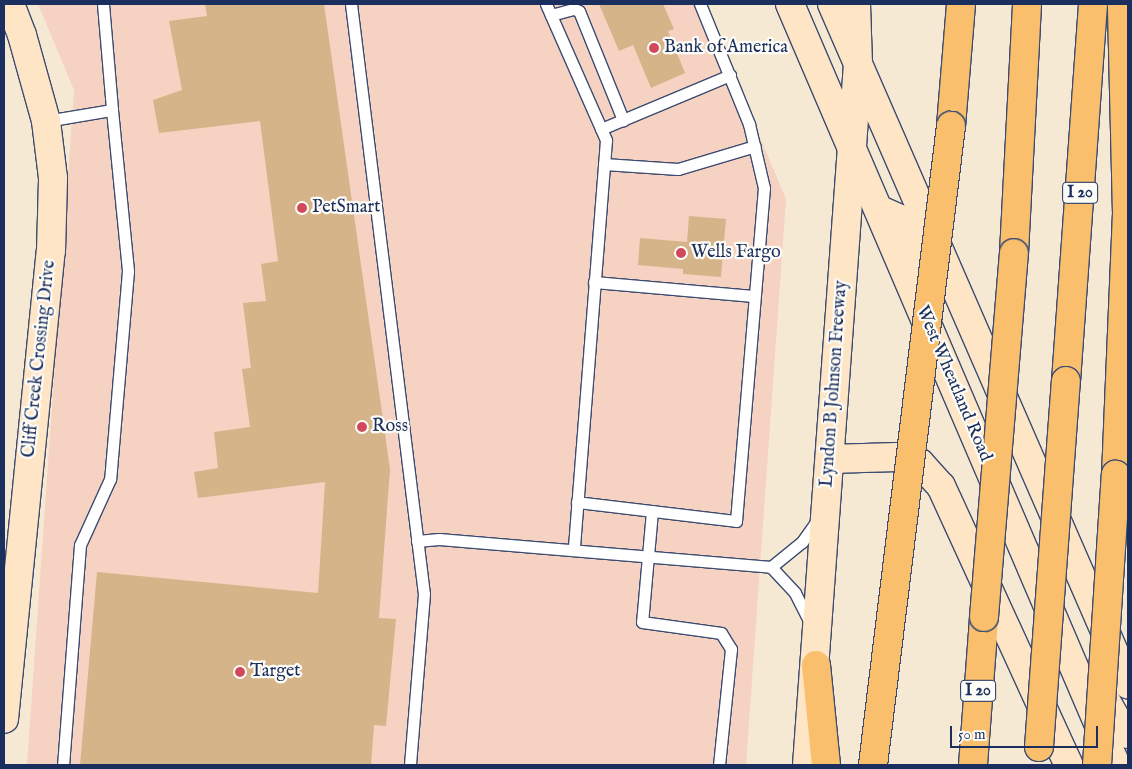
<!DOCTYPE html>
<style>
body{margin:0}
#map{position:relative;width:1132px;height:769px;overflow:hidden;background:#f6e9d3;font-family:"IM FELL English",serif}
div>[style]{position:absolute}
.built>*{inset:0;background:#f5d2c2}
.building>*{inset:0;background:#d6b489}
.roads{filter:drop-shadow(1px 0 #3c4b70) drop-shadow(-1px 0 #3c4b70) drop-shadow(0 1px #3c4b70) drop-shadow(0 -1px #3c4b70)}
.lane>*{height:11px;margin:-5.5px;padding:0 5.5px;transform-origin:5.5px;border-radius:5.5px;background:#fff}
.secondary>*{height:28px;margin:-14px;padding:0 14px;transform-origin:14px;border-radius:14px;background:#fde5c5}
.highway>*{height:28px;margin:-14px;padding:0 14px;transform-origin:14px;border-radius:14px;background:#f9bf6d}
.bridges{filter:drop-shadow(1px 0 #3c4b70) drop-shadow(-1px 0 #3c4b70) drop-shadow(0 1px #3c4b70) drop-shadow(0 -1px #3c4b70)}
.highway-bridge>*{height:28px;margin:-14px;padding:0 14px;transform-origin:14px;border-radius:14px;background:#f9bf6d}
.dots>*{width:14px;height:14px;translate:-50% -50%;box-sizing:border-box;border:2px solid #fdfcf7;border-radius:50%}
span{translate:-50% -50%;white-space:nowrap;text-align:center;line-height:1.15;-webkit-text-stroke:4.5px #fdfcf7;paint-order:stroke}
.shield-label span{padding:1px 4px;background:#fdfcf7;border:1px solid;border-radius:4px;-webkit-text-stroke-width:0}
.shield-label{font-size:16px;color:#1b2f5e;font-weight:700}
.poi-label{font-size:18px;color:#1b2f5e}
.left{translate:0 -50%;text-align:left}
.street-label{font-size:18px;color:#1b2f5e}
.frame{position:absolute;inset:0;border:5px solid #1b2f5e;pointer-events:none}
.scale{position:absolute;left:950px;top:726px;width:148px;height:22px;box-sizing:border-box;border:2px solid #1b2f5e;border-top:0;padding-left:6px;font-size:15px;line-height:18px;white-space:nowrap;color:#1b2f5e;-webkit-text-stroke:4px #fdfcf7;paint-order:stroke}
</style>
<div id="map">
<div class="built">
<div style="clip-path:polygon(38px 4px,704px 4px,786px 199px,746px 765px,27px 765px,74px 90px)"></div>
</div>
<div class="building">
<div style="clip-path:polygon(205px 4px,324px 4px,390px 469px,379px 618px,396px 619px,386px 726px,374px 725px,371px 765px,80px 765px,97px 572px,318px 593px,325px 482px,198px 498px,194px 472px,218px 468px,214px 432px,250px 427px,242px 369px,251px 368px,243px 303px,266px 301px,261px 264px,278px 261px,260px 121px,159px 133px,153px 100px,182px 90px,169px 21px,207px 16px)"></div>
<div style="clip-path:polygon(599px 4px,663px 4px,674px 29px,668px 31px,685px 73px,651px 88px,633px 45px,619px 51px)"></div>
<div style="clip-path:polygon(689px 216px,726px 219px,721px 277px,683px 274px,683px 269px,638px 265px,640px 238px,687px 242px)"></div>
</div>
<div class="roads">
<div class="lane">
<div style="left:103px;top:4px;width:106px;rotate:85.1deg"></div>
<div style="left:351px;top:4px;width:594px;rotate:82.95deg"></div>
<div style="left:424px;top:594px;width:172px;rotate:94.7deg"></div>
<div style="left:546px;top:4px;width:149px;rotate:66.2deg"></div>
<div style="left:606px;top:140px;width:411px;rotate:94.5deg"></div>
<div style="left:551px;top:15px;width:24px;rotate:-15deg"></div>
<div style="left:574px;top:9px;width:5px;rotate:22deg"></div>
<div style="left:579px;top:11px;width:118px;rotate:68deg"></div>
<div style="left:46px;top:121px;width:67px;rotate:-9.5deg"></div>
<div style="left:112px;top:110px;width:162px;rotate:84.3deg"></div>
<div style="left:128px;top:271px;width:209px;rotate:94.9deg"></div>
<div style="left:110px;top:479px;width:72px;rotate:114.4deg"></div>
<div style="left:80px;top:545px;width:221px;rotate:94.4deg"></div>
<div style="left:601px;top:129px;width:140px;rotate:-22.7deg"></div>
<div style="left:604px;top:164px;width:74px;rotate:3.9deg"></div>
<div style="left:678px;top:169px;width:80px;rotate:-16.6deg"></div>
<div style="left:594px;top:282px;width:160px;rotate:5deg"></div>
<div style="left:577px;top:502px;width:160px;rotate:6.8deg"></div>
<div style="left:736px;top:521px;width:334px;rotate:-85.2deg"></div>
<div style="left:764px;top:188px;width:66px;rotate:-103.2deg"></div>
<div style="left:749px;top:124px;width:130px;rotate:-112.2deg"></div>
<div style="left:652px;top:511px;width:111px;rotate:95.1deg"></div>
<div style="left:642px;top:622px;width:80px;rotate:7.9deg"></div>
<div style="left:721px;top:633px;width:19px;rotate:58deg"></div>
<div style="left:731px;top:649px;width:117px;rotate:95.9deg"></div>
<div style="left:417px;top:541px;width:22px;rotate:-5deg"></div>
<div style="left:439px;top:539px;width:333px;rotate:4.8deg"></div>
<div style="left:771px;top:567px;width:35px;rotate:47deg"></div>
<div style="left:795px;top:593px;width:33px;rotate:63deg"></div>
<div style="left:771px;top:567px;width:40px;rotate:-39deg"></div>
<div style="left:802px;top:542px;width:28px;rotate:-55deg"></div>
</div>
<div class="secondary">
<div style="left:790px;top:4px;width:828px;rotate:66.81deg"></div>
<div style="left:832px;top:4px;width:742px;rotate:66.48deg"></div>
<div style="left:880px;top:210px;width:24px;rotate:24deg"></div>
<div style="left:902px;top:220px;width:58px;rotate:59deg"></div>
<div style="left:830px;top:459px;width:67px;rotate:-1.7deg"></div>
<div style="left:897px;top:457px;width:24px;rotate:15deg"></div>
<div style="left:920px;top:463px;width:31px;rotate:48deg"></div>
<div style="left:941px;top:486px;width:307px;rotate:65.4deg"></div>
<div style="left:1102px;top:694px;width:40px;rotate:60.3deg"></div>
<div style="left:1122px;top:729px;width:8px;rotate:40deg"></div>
<div style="left:4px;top:719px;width:470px;rotate:-84.3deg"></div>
<div style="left:51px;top:251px;width:73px;rotate:-88.4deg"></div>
<div style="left:53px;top:178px;width:57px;rotate:-97deg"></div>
<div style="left:46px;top:121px;width:89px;rotate:-105.6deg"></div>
<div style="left:22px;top:35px;width:33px;rotate:-111deg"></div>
<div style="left:807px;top:765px;width:703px;rotate:-85.84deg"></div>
<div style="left:858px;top:64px;width:60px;rotate:-91.9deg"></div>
</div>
<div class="highway">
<div style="left:951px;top:126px;width:122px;rotate:-85.3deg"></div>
<div style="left:1014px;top:253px;width:249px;rotate:-87deg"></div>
<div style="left:1066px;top:381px;width:378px;rotate:-85.9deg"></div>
<div style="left:1116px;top:475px;width:261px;rotate:-87.6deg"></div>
<div style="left:1127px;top:214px;width:210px;rotate:-91.4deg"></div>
<div style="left:816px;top:665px;width:100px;rotate:84.3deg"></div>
<div style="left:973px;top:765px;width:148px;rotate:-85.7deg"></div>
</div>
</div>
<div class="bridges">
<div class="highway-bridge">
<div style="left:984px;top:617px;width:365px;rotate:-85.3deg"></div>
<div style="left:1039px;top:747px;width:367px;rotate:-85.8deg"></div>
<div style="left:873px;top:765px;width:644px;rotate:-83.04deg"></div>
<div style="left:1097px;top:765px;width:291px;rotate:-86.3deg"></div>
</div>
</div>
<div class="dots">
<div style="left:654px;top:48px;background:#d1495b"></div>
<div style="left:302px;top:208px;background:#d1495b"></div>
<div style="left:681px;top:253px;background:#d1495b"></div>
<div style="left:362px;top:427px;background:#d1495b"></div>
<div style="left:240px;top:672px;background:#d1495b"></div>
</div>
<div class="shield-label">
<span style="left:1080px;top:193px">I 20</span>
<span style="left:978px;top:691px">I 20</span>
</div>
<div class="poi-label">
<span class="left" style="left:664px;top:48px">Bank of America</span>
<span class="left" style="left:312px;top:208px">PetSmart</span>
<span class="left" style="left:691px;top:253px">Wells Fargo</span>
<span class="left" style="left:372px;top:427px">Ross</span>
<span class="left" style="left:250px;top:672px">Target</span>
</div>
<div class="street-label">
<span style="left:40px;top:359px;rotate:-84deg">Cliff Creek Crossing Drive</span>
<span style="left:835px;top:384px;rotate:-86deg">Lyndon B Johnson Freeway</span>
<span style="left:953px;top:384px;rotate:67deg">West Wheatland Road</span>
</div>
<div class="frame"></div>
<div class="scale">50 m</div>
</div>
